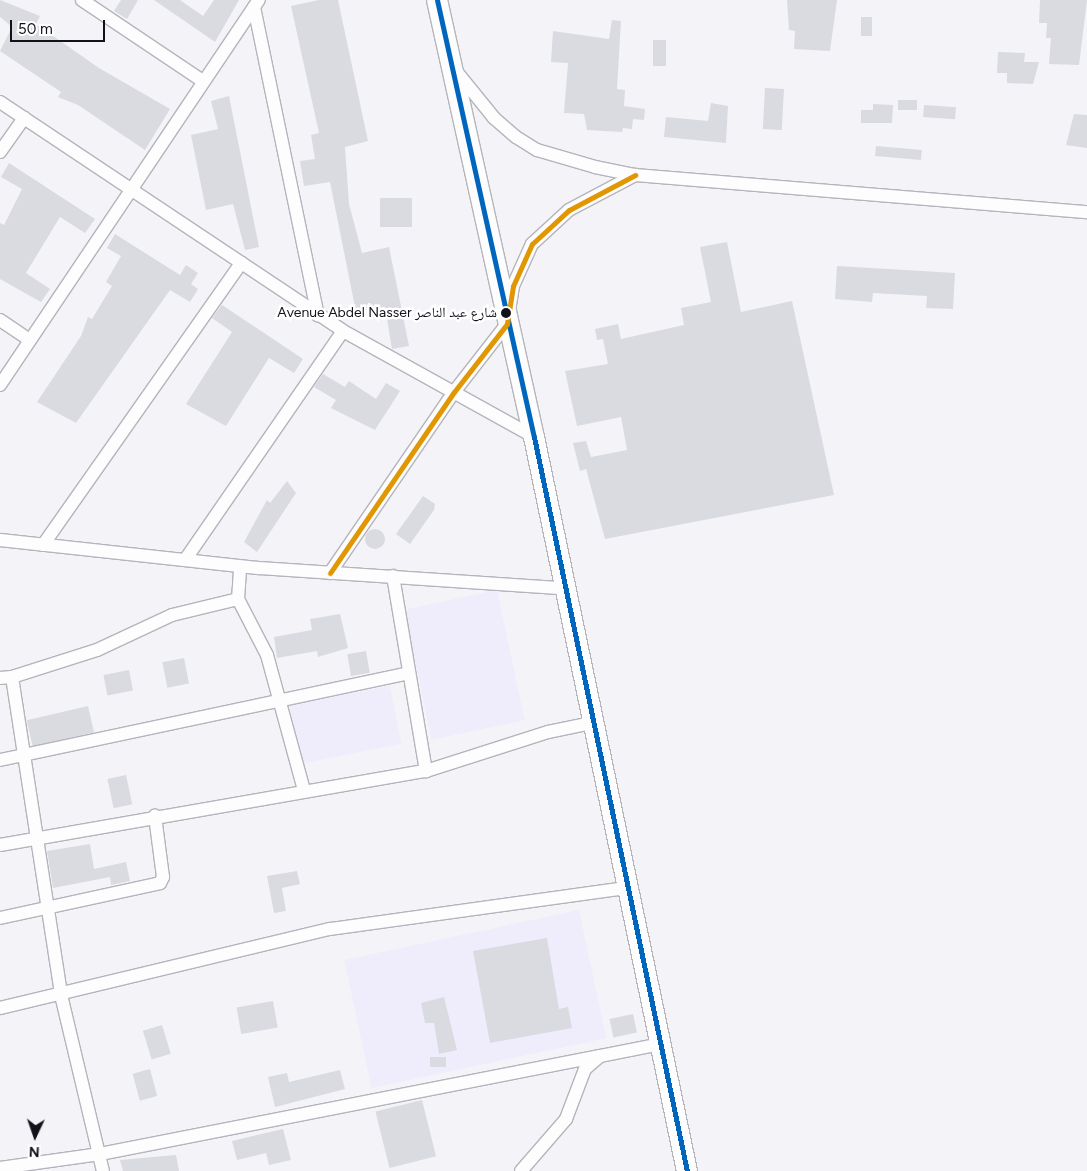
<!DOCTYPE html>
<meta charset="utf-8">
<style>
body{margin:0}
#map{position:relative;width:1087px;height:1171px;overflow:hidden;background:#f3f3f8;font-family:Figtree,"Noto Naskh Arabic",sans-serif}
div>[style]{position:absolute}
.built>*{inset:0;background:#efedfb;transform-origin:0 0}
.building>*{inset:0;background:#dadae1;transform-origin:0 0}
.round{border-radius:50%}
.roads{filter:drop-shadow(1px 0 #b5b4bb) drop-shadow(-1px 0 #b5b4bb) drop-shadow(0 1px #b5b4bb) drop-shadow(0 -1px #b5b4bb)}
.minor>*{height:12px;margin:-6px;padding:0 6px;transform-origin:6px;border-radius:6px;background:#fdfdfe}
.primary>*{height:20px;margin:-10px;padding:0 10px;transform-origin:10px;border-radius:10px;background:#fdfdfe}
.bus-1>*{height:5px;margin:-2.5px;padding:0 2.5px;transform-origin:2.5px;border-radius:2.5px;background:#0065bd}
.bus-2>*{height:5px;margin:-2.5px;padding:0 2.5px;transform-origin:2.5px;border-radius:2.5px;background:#e09703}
.dots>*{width:14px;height:14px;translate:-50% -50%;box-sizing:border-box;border:2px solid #fff;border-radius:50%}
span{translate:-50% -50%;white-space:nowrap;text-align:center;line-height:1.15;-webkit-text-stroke:5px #fff;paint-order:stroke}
.bus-label{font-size:14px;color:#13111a}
.right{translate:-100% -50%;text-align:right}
.north{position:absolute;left:10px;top:1111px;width:50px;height:50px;-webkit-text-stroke:4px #fff;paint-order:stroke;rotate:183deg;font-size:14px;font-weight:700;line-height:20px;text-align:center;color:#13111a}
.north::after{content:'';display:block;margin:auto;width:18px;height:22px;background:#13111a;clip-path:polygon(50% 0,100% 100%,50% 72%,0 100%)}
.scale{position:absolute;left:10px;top:20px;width:95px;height:22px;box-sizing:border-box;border:2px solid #13111a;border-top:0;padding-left:6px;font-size:15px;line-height:18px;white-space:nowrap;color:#13111a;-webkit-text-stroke:4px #fff;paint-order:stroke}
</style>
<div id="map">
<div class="built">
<div style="left:497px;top:590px;width:133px;height:95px;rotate:78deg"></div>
<div style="left:390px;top:686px;width:59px;height:102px;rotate:79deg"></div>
<div style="left:579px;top:910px;width:131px;height:240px;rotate:78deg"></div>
</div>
<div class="building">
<div style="clip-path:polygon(0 0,40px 16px,36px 24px,99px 68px,170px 109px,145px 150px,78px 105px,58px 97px,61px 92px,0 51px,12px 27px,0 17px)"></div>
<div style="clip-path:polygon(121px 0,138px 0,127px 19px,114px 11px)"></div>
<div style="clip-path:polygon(154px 0,180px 0,203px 16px,214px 0,239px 0,215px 42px)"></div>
<div style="clip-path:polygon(319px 0,338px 0,368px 141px,345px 147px,349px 204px,362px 253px,389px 247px,409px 346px,392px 349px,385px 307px,356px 312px,330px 182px,304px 186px,300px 161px,315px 159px,311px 135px,319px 133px,291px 6px)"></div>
<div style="clip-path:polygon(787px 0,837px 0,830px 51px,794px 49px,795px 31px,789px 30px)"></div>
<div style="clip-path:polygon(1040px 0,1087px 0,1079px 65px,1049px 64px,1051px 38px,1046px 38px,1047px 23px,1039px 23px)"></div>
<div style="left:861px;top:17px;width:11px;height:19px"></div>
<div style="clip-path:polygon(612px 20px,621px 21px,617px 89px,625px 90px,624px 106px,645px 109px,644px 120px,633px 119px,632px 129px,623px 128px,622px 132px,587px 130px,584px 114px,564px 113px,568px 63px,551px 62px,553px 31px,609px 39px)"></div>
<div style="left:653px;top:40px;width:13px;height:26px"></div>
<div style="clip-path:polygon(998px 52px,1025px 53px,1024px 62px,1039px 62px,1033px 84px,1007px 83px,1007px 73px,997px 73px)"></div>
<div style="left:765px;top:88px;width:19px;height:41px;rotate:3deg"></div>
<div style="clip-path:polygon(229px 96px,259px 247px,245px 250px,233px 204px,206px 210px,191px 135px,218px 129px,211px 101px)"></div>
<div style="left:898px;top:100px;width:19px;height:10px"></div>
<div style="clip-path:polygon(711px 103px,728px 106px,726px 143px,664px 137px,666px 117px,708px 121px)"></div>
<div style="clip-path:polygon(873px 104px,893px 105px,892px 123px,861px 123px,861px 110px,873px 110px)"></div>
<div style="left:924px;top:105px;width:32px;height:12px;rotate:4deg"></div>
<div style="clip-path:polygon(1074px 114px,1087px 115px,1087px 148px,1066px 145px)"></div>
<div style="left:876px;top:146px;width:46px;height:10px;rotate:5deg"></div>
<div style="clip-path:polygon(9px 163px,95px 219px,85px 233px,60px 217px,26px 273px,50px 289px,41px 302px,0 279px,0 223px,4px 225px,22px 189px,1px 177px)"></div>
<div style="left:412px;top:198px;width:29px;height:32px;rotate:90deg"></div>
<div style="clip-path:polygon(115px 234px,180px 275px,186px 265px,198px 273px,191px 284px,198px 289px,190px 302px,170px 290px,76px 423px,37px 402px,81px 336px,88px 317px,92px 319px,112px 286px,106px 282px,121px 256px,107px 248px)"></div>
<div style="clip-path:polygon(727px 242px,741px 312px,792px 301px,834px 495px,605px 539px,586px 469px,580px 471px,573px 443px,586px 441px,591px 457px,627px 450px,621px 417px,577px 426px,565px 371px,608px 364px,603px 339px,597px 340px,595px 329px,618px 324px,621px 339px,684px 325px,681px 308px,711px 302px,700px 247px)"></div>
<div style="clip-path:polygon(837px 266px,955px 273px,953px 309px,926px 308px,927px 296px,873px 293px,872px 302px,835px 299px)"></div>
<div style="clip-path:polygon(222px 305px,303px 359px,294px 373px,269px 358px,226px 426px,186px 404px,232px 332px,212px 318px)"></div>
<div style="clip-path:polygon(323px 374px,345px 387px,349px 381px,376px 399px,386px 383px,400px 391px,375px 430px,331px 408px,336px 400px,314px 387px)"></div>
<div style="clip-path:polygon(287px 481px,296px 493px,257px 552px,244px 542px,267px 500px,270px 503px)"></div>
<div style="clip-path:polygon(423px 496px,435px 504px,434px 510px,410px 544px,396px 534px)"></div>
<div class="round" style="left:365px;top:529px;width:20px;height:20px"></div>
<div style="clip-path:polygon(340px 614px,348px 648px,318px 657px,317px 651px,277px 658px,274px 637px,312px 630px,310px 619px)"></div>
<div style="left:366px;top:651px;width:22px;height:19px;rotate:80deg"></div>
<div style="left:184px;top:658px;width:26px;height:22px;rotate:79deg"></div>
<div style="left:129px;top:670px;width:21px;height:26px;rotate:79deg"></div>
<div style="left:88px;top:706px;width:27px;height:63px;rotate:77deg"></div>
<div style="left:126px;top:775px;width:30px;height:19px;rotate:78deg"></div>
<div style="clip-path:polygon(90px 844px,94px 869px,126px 862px,130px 881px,111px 885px,110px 877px,53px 888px,47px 851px)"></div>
<div style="clip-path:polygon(297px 871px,300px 884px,282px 888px,286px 911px,274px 913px,267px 876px)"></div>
<div style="clip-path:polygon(547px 938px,559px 1009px,568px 1007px,572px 1028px,490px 1043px,473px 951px)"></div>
<div style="clip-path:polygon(444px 997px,457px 1050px,439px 1054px,434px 1023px,425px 1023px,421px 1003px)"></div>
<div style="left:273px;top:1001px;width:27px;height:37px;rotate:80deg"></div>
<div style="left:633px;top:1014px;width:19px;height:24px;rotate:78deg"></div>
<div style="left:162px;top:1025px;width:30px;height:20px;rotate:73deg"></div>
<div style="left:446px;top:1057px;width:10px;height:16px;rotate:90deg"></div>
<div style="left:150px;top:1069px;width:28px;height:18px;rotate:75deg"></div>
<div style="clip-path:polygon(340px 1070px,345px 1089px,275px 1107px,268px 1077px,287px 1073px,289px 1082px)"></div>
<div style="left:422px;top:1100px;width:58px;height:48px;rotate:76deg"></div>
<div style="clip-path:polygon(283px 1129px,291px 1160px,269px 1165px,266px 1153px,237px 1160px,232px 1141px)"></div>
<div style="clip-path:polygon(176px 1155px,179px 1171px,123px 1171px,120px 1160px)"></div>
</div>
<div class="roads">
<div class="minor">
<div style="left:82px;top:0;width:143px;rotate:33.9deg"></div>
<div style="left:254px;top:7px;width:315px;rotate:78.3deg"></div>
<div style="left:456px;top:71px;width:60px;rotate:51deg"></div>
<div style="left:494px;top:118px;width:29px;rotate:41deg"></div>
<div style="left:516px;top:137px;width:25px;rotate:32deg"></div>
<div style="left:537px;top:150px;width:60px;rotate:16.3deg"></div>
<div style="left:595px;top:167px;width:41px;rotate:11.3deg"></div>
<div style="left:635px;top:175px;width:454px;rotate:4.7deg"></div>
<div style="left:0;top:102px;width:412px;rotate:33.7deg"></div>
<div style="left:343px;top:331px;width:218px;rotate:29deg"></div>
<div style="left:0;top:152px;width:42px;rotate:-54.8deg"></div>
<div style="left:0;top:320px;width:36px;rotate:34deg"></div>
<div style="left:0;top:385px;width:464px;rotate:-56.1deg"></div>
<div style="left:0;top:540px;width:260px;rotate:6.2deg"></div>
<div style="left:258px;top:568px;width:306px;rotate:3.8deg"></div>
<div style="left:43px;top:545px;width:345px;rotate:-54.9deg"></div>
<div style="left:185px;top:560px;width:278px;rotate:-55.4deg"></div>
<div style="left:330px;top:573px;width:219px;rotate:-55.6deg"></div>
<div style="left:454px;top:392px;width:86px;rotate:-52.1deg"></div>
<div style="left:507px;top:324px;width:38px;rotate:-81deg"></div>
<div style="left:513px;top:286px;width:46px;rotate:-65.7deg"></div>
<div style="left:532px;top:244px;width:50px;rotate:-42.6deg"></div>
<div style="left:569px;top:210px;width:75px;rotate:-27.9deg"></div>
<div style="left:393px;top:576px;width:198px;rotate:80.4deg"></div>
<div style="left:238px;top:599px;width:63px;rotate:62.6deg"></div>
<div style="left:267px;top:655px;width:140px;rotate:74.7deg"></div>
<div style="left:12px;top:677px;width:89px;rotate:-17.6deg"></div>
<div style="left:97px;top:650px;width:83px;rotate:-25deg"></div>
<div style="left:172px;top:615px;width:68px;rotate:-13.6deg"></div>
<div style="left:238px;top:599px;width:32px;rotate:-86deg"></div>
<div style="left:0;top:678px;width:12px;rotate:-5deg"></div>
<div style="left:12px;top:677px;width:322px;rotate:81.2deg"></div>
<div style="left:61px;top:995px;width:181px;rotate:76.6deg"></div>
<div style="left:0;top:760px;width:418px;rotate:-12deg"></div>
<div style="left:0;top:845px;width:432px;rotate:-9.9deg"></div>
<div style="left:426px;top:771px;width:128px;rotate:-17.7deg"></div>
<div style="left:548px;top:732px;width:45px;rotate:-11.6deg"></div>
<div style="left:0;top:918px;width:164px;rotate:-12.3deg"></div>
<div style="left:160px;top:883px;width:7px;rotate:-63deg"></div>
<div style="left:163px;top:877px;width:62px;rotate:-97.5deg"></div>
<div style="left:0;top:1008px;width:339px;rotate:-13.5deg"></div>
<div style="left:330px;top:929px;width:300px;rotate:-7.9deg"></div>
<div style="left:0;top:1168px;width:101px;rotate:-8deg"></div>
<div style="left:100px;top:1154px;width:572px;rotate:-11.09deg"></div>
<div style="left:521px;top:1171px;width:69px;rotate:-49.1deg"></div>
<div style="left:566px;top:1119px;width:53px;rotate:-69.2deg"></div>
<div style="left:585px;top:1069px;width:20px;rotate:-41deg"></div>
</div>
<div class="primary">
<div style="left:437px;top:0;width:448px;rotate:77.5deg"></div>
<div style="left:534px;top:437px;width:750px;rotate:78.23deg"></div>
</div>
</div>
<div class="bus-1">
<div style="left:437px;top:0;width:448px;rotate:77.5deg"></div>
<div style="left:534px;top:437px;width:750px;rotate:78.23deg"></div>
</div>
<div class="bus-2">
<div style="left:330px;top:573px;width:219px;rotate:-55.6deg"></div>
<div style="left:454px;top:392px;width:86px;rotate:-52.1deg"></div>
<div style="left:507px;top:324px;width:38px;rotate:-81deg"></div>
<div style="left:513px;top:286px;width:46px;rotate:-65.7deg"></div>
<div style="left:532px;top:244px;width:50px;rotate:-42.6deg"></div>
<div style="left:569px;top:210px;width:75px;rotate:-27.9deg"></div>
</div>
<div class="dots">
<div style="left:506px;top:313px;background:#13111a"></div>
</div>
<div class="bus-label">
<span class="right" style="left:497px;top:313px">Avenue Abdel Nasser شارع عبد الناصر</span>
</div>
<div class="north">N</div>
<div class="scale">50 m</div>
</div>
